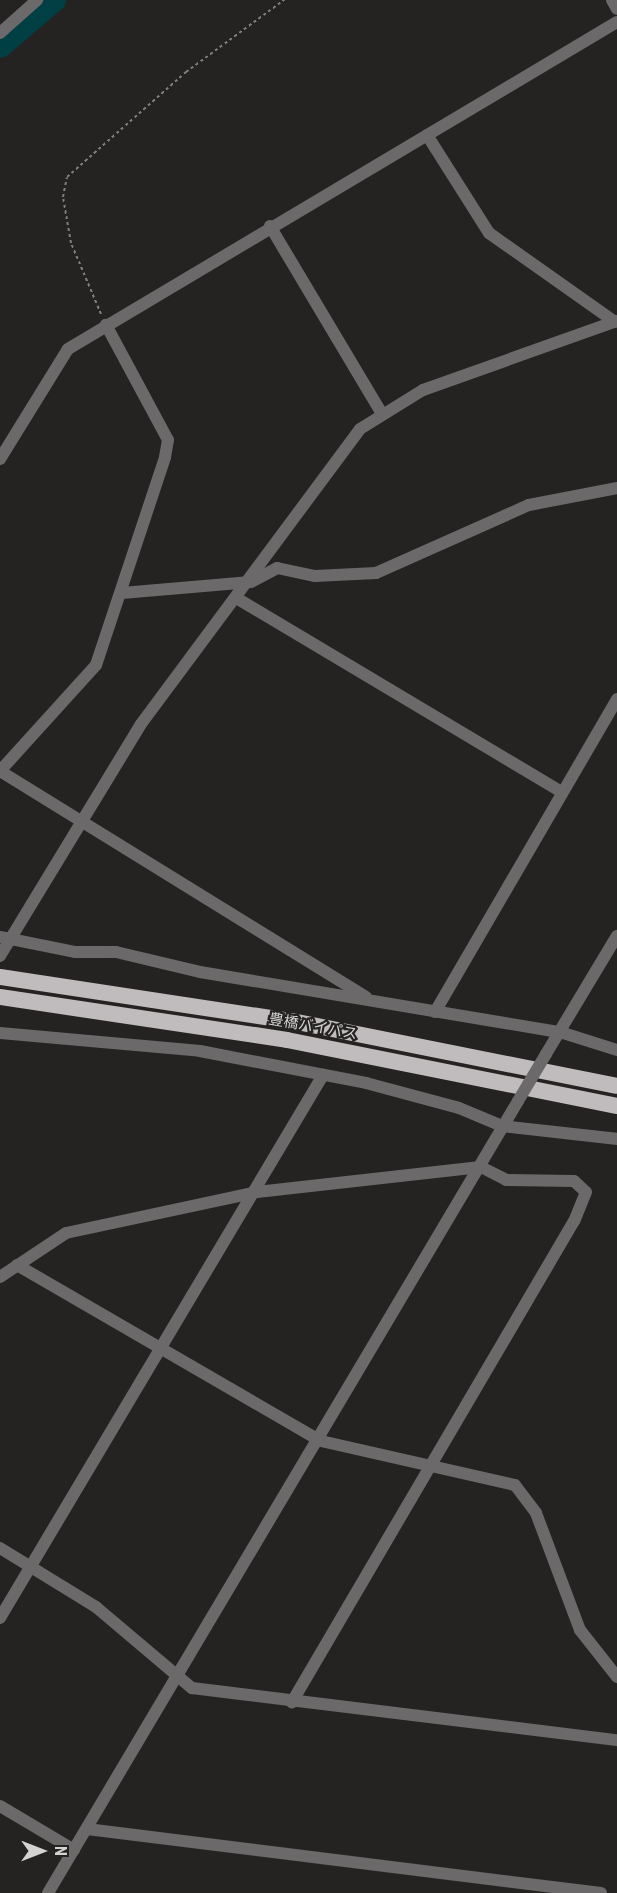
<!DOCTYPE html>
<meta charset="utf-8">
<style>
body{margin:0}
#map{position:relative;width:617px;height:1893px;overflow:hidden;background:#252321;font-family:"Roboto Condensed","Noto Sans JP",sans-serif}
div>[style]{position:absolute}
.river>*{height:24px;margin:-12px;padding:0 12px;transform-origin:12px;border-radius:12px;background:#003f44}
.path>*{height:2px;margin-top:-1px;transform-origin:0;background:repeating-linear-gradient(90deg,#7f7e7c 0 3px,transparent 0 6px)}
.minor>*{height:12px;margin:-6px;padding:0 6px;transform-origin:6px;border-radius:6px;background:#6b6969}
.tertiary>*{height:12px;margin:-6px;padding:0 6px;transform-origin:6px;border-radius:6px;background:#6b6969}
.trunk>*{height:16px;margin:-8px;padding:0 8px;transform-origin:8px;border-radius:8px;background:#c0bcbd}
.tertiary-bridge>*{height:12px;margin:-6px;padding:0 6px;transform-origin:6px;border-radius:6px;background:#6b6969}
span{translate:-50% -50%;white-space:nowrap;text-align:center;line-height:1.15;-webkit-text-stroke:4.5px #252321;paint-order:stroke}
.street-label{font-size:15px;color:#d4d3d1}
.north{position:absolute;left:12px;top:1821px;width:60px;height:60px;-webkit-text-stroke:4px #252321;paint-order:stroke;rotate:90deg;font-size:16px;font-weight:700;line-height:24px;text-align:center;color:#d4d3d1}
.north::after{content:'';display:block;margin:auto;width:21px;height:27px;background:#d4d3d1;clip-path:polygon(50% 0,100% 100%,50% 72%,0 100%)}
</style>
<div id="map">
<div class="river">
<div style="left:0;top:46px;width:71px;rotate:-40.4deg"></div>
</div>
<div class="path">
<div style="left:101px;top:314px;width:77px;rotate:-112.9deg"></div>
<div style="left:71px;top:243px;width:47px;rotate:-99.9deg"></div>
<div style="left:63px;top:197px;width:20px;rotate:-79deg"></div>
<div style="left:67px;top:177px;width:159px;rotate:-41.4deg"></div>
<div style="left:186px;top:72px;width:122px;rotate:-36.3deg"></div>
</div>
<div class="minor">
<div style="left:612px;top:0;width:10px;rotate:61deg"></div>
<div style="left:0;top:33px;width:50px;rotate:-41.7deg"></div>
<div style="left:427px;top:135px;width:116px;rotate:57.7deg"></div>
<div style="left:489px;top:233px;width:154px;rotate:35.2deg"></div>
<div style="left:270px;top:226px;width:217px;rotate:59.2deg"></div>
<div style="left:0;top:459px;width:129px;rotate:-58.3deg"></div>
<div style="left:68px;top:349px;width:639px;rotate:-30.78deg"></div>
<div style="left:122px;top:593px;width:129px;rotate:-4.9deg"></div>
<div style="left:251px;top:582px;width:30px;rotate:-28deg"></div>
<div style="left:277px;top:568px;width:39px;rotate:12deg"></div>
<div style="left:315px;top:576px;width:61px;rotate:-2.8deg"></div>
<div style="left:376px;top:573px;width:167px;rotate:-24deg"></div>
<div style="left:529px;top:505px;width:90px;rotate:-10.9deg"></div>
<div style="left:238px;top:599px;width:377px;rotate:30.8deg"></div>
<div style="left:0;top:771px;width:143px;rotate:-47.8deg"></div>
<div style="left:96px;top:665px;width:219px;rotate:-71.6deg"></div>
<div style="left:165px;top:457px;width:17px;rotate:-80deg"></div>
<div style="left:168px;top:440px;width:131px;rotate:-118.3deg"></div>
<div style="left:0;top:771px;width:430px;rotate:31.7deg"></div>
<div style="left:0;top:937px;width:76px;rotate:11.3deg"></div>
<div style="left:75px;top:952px;width:41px"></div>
<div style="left:116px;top:952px;width:86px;rotate:13.4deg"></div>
<div style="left:200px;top:972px;width:365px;rotate:9.5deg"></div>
<div style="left:560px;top:1032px;width:60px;rotate:17.5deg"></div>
<div style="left:0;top:956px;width:271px;rotate:-58.7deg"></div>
<div style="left:141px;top:724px;width:367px;rotate:-53.4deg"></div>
<div style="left:360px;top:429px;width:74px;rotate:-31.8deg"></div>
<div style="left:423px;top:390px;width:206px;rotate:-19.6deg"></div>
<div style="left:435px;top:1012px;width:362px;rotate:-59.8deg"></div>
<div style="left:0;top:1033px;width:201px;rotate:5.1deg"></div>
<div style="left:200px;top:1051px;width:169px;rotate:10.9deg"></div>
<div style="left:366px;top:1083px;width:96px;rotate:15deg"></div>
<div style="left:459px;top:1108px;width:47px;rotate:22.7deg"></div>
<div style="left:502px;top:1126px;width:116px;rotate:6.4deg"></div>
<div style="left:17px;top:1265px;width:351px;rotate:30.1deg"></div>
<div style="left:321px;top:1441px;width:199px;rotate:12.8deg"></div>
<div style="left:515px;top:1485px;width:35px;rotate:53deg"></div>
<div style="left:536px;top:1513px;width:125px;rotate:69.4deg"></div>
<div style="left:580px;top:1630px;width:60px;rotate:51.8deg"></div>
<div style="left:0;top:1277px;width:79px;rotate:-33.7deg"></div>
<div style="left:66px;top:1233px;width:195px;rotate:-12.1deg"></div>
<div style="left:257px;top:1192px;width:225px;rotate:-6.4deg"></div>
<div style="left:481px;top:1167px;width:28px;rotate:27deg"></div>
<div style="left:506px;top:1180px;width:68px;rotate:0.8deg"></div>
<div style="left:574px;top:1181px;width:16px;rotate:43deg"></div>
<div style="left:586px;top:1192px;width:31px;rotate:112deg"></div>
<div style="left:574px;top:1221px;width:558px;rotate:120.38deg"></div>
<div style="left:0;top:1548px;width:113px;rotate:31.6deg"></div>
<div style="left:96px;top:1607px;width:126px;rotate:40.2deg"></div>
<div style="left:192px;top:1688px;width:428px;rotate:7deg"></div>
<div style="left:0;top:1618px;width:632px;rotate:-59.25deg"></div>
<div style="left:0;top:1806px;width:86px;rotate:30.7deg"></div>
<div style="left:87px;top:1829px;width:518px;rotate:7.1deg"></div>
</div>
<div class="tertiary">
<div style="left:546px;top:1054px;width:138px;rotate:-59deg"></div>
<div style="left:48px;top:1893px;width:921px;rotate:-59.31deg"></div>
</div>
<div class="trunk">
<div style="left:0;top:977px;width:295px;rotate:8.6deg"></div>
<div style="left:292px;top:1021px;width:331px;rotate:11.3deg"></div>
<div style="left:0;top:997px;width:290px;rotate:8.5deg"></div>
<div style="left:287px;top:1040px;width:337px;rotate:11.3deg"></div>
</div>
<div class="tertiary-bridge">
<div style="left:518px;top:1101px;width:55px;rotate:-59.2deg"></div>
</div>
<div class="street-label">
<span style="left:313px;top:1027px;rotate:10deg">豊橋バイパス</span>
</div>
<div class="north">N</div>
</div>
